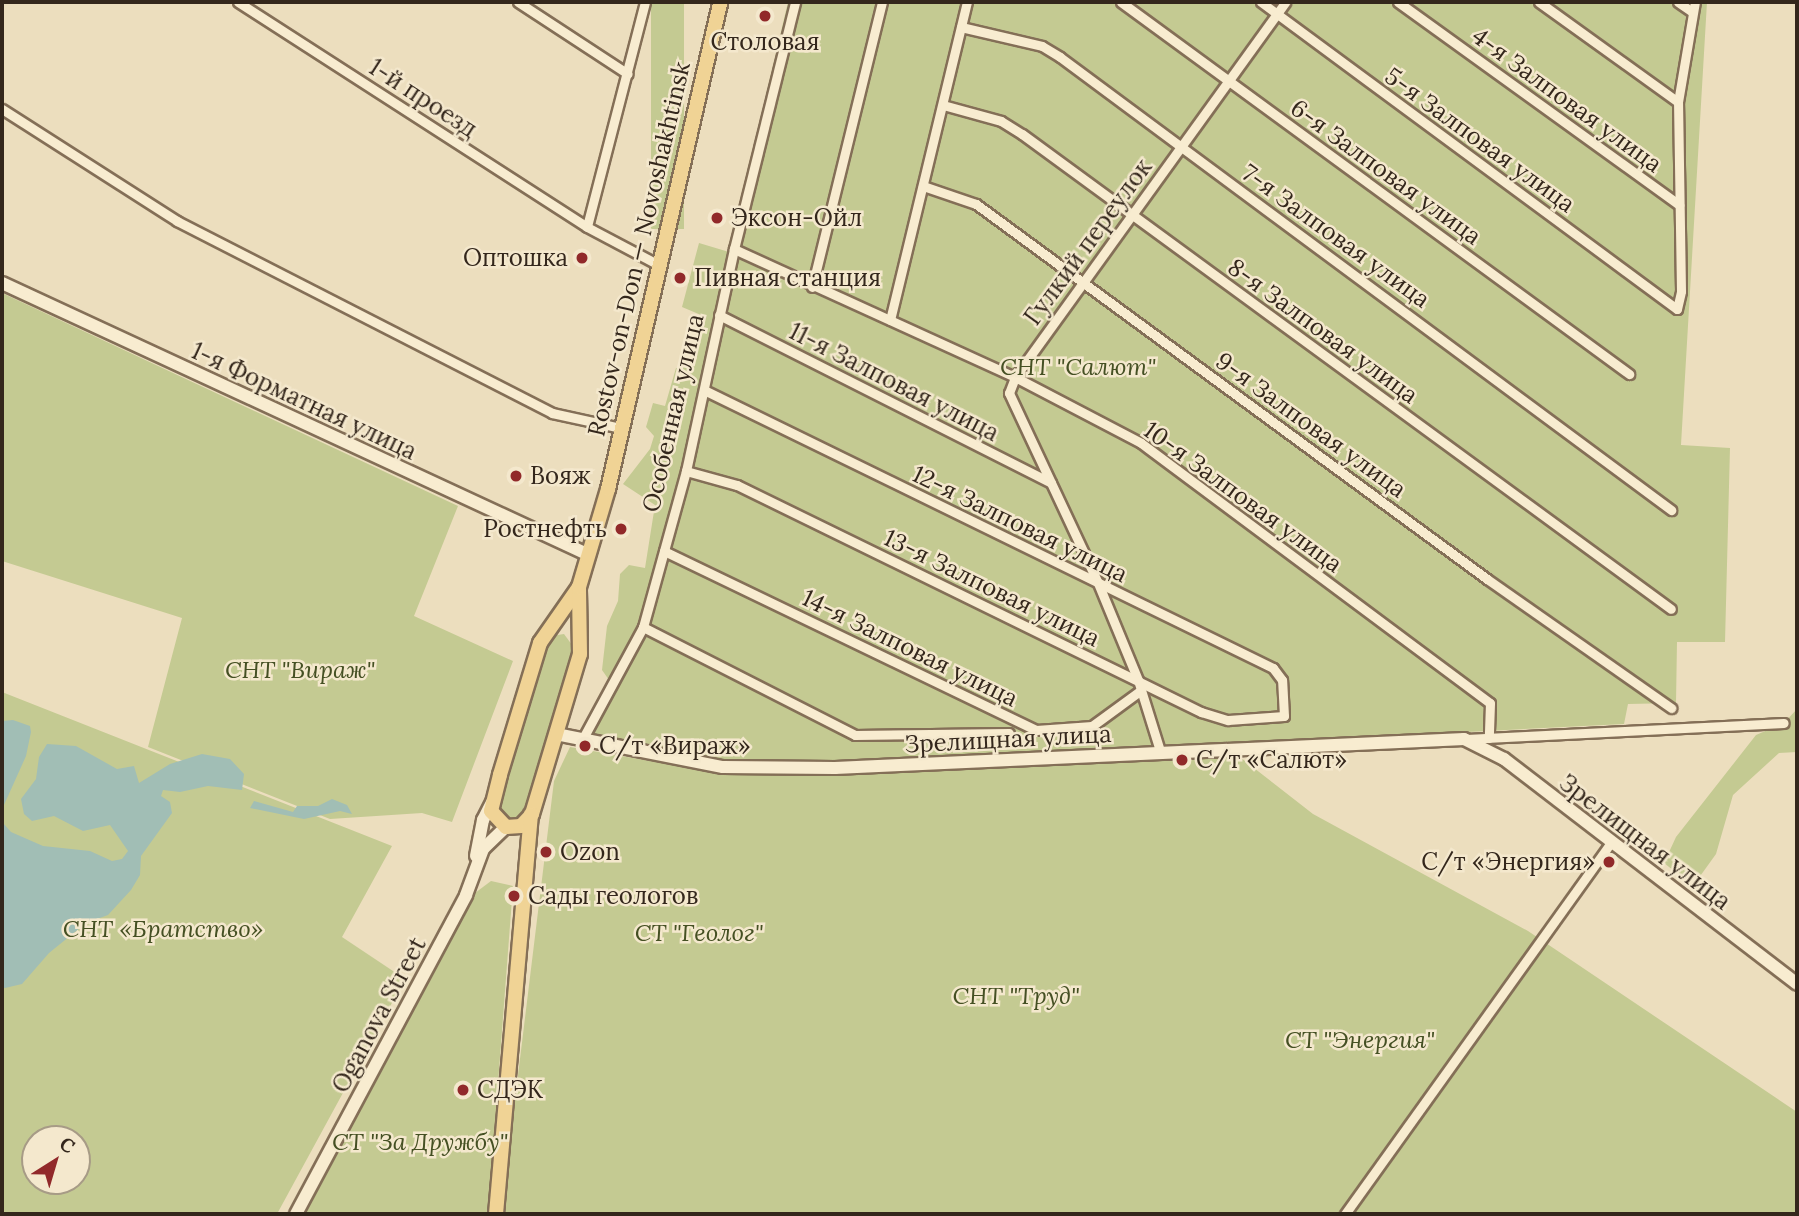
<!DOCTYPE html>
<meta charset="utf-8">
<style>
body{margin:0}
#map{position:relative;width:1799px;height:1216px;overflow:hidden;background:#ecdebe;font-family:Lora,serif}
div>[style]{position:absolute}
.green>*{inset:0;background:#c4ca92;transform-origin:0 0}
.water>*{inset:0;background:#a1beb5}
.roads{filter:drop-shadow(2px 0 #846f57) drop-shadow(-2px 0 #846f57) drop-shadow(0 2px #846f57) drop-shadow(0 -2px #846f57)}
.street>*{height:9px;margin:-4.5px;padding:0 4.5px;transform-origin:4.5px;border-radius:4.5px;background:#f8ecd0}
.secondary>*{height:12px;margin:-6px;padding:0 6px;transform-origin:6px;border-radius:6px;background:#f8ecd0}
.primary>*{height:14px;margin:-7px;padding:0 7px;transform-origin:7px;border-radius:7px;background:#f0d395}
.dots>*{width:19px;height:19px;translate:-50% -50%;box-sizing:border-box;border:4px solid #f4e8cd;border-radius:50%}
span{translate:-50% -50%;white-space:nowrap;text-align:center;line-height:1.15;-webkit-text-stroke:5px #f4e8cd;paint-order:stroke}
.poi-label{font-size:24px;color:#34271c}
.left{translate:0 -50%;text-align:left}
.right{translate:-100% -50%;text-align:right}
.street-label{font-size:24px;color:#34271c}
.park-label{font-size:24px;color:#455023;font-style:italic}
.frame{position:absolute;inset:0;border:4px solid #34271c;pointer-events:none}
.north{position:absolute;left:21px;top:1125px;width:70px;height:70px;box-sizing:border-box;background:#f4e8cd;border:2px solid #a79b86;border-radius:50%;rotate:37deg;font-size:19px;font-weight:700;line-height:28px;text-align:center;color:#34271c}
.north::after{content:'';display:block;margin:auto;width:24px;height:32px;background:#91292a;clip-path:polygon(50% 0,100% 100%,50% 72%,0 100%)}
</style>
<div id="map">
<div class="green">
<div style="left:651px;top:2px;width:33px;height:227px"></div>
<div style="clip-path:polygon(788px 2px,1707px 2px,1681px 445px,1730px 448px,1725px 642px,1677px 642px,1676px 703px,1628px 704px,1624px 724px,854px 763px,711px 763px,582px 736px,616px 671px,609px 680px,602px 670px,607px 626px,618px 601px,620px 574px,629px 565px,645px 568px,655px 505px,623px 484px,650px 449px,654px 436px,646px 427px,653px 403px,665px 406px,676px 368px,687px 367px,701px 315px,682px 307px,699px 243px,729px 252px)"></div>
<div style="clip-path:polygon(2px 293px,458px 506px,414px 616px,513px 661px,452px 822px,422px 813px,330px 819px,148px 747px,182px 618px,2px 561px)"></div>
<div style="clip-path:polygon(564px 634px,575px 649px,526px 813px,513px 823px,497px 812px,545px 645px,551px 636px)"></div>
<div style="clip-path:polygon(evenodd,2px 692px,392px 846px,342px 937px,405px 979px,277px 1214px,2px 1214px,2px 692px,35px 1139px,77px 1139px,77px 1181px,35px 1181px,35px 1139px)"></div>
<div style="clip-path:polygon(1797px 709px,1797px 752px,1779px 753px,1733px 795px,1716px 854px,1693px 886px,1664px 863px,1676px 837px,1756px 735px,1784px 723px)"></div>
<div style="clip-path:polygon(570px 747px,707px 771px,758px 774px,1236px 754px,1313px 814px,1528px 931px,1797px 1112px,1797px 1214px,501px 1214px,554px 781px)"></div>
<div style="clip-path:polygon(491px 881px,513px 886px,488px 1214px,297px 1214px,475px 893px)"></div>
</div>
<div class="water">
<div style="clip-path:polygon(13px 720px,30px 726px,31px 732px,26px 756px,4px 805px,3px 823px,11px 832px,43px 846px,90px 851px,112px 861px,122px 859px,128px 851px,110px 825px,83px 831px,54px 816px,32px 821px,24px 814px,21px 799px,36px 779px,39px 757px,47px 744px,76px 746px,117px 769px,134px 766px,139px 783px,170px 764px,202px 754px,230px 759px,244px 774px,242px 790px,208px 786px,180px 792px,163px 790px,161px 796px,170px 802px,172px 813px,141px 856px,140px 875px,131px 890px,108px 915px,86px 923px,49px 953px,22px 984px,5px 988px,2px 987px,2px 721px)"></div>
<div style="clip-path:polygon(332px 799px,347px 805px,352px 814px,340px 811px,304px 819px,250px 808px,254px 801px,293px 812px,297px 806px,318px 806px)"></div>
</div>
<div class="roads">
<div class="street">
<div style="left:238px;top:2px;width:415px;rotate:32.8deg"></div>
<div style="left:518px;top:2px;width:131px;rotate:33.2deg"></div>
<div style="left:645px;top:2px;width:232px;rotate:104.5deg"></div>
<div style="left:587px;top:227px;width:79px;rotate:27.9deg"></div>
<div style="left:1121px;top:2px;width:630px;rotate:36.21deg"></div>
<div style="left:1261px;top:2px;width:517px;rotate:36.43deg"></div>
<div style="left:1677px;top:309px;width:18px;rotate:-77deg"></div>
<div style="left:1681px;top:291px;width:189px;rotate:-90.9deg"></div>
<div style="left:1678px;top:102px;width:101px;rotate:-80.4deg"></div>
<div style="left:1398px;top:2px;width:347px;rotate:35.8deg"></div>
<div style="left:1539px;top:2px;width:171px;rotate:35.7deg"></div>
<div style="left:1678px;top:2px;width:16px;rotate:35deg"></div>
<div style="left:961px;top:27px;width:83px;rotate:13.2deg"></div>
<div style="left:1042px;top:46px;width:21px;rotate:31deg"></div>
<div style="left:1060px;top:57px;width:761px;rotate:36.55deg"></div>
<div style="left:943px;top:105px;width:60px;rotate:15.4deg"></div>
<div style="left:1001px;top:121px;width:25px;rotate:32deg"></div>
<div style="left:1022px;top:134px;width:804px;rotate:36.2deg"></div>
<div style="left:2px;top:109px;width:208px;rotate:32.6deg"></div>
<div style="left:177px;top:221px;width:421px;rotate:27.1deg"></div>
<div style="left:552px;top:413px;width:71px;rotate:12.3deg"></div>
<div style="left:923px;top:186px;width:56px;rotate:18.8deg"></div>
<div style="left:976px;top:204px;width:634px;rotate:36.27deg"></div>
<div style="left:1487px;top:579px;width:225px;rotate:35deg"></div>
<div style="left:734px;top:249px;width:309px;rotate:24.5deg"></div>
<div style="left:1015px;top:377px;width:142px;rotate:27.6deg"></div>
<div style="left:1141px;top:443px;width:435px;rotate:36.7deg"></div>
<div style="left:1490px;top:703px;width:35px;rotate:92deg"></div>
<div style="left:812px;top:287px;width:293px;rotate:-76.2deg"></div>
<div style="left:719px;top:315px;width:372px;rotate:26.8deg"></div>
<div style="left:890px;top:320px;width:327px;rotate:-76.4deg"></div>
<div style="left:686px;top:471px;width:53px;rotate:15.4deg"></div>
<div style="left:737px;top:485px;width:517px;rotate:26.07deg"></div>
<div style="left:1201px;top:712px;width:28px;rotate:17deg"></div>
<div style="left:1228px;top:720px;width:56px;rotate:-4.1deg"></div>
<div style="left:1284px;top:716px;width:36px;rotate:-93deg"></div>
<div style="left:1282px;top:680px;width:15px;rotate:-127deg"></div>
<div style="left:1273px;top:668px;width:633px;rotate:-153.96deg"></div>
<div style="left:664px;top:551px;width:413px;rotate:25.7deg"></div>
<div style="left:1036px;top:730px;width:56px;rotate:-4.1deg"></div>
<div style="left:1092px;top:726px;width:59px;rotate:-36.1deg"></div>
<div style="left:643px;top:627px;width:238px;rotate:27deg"></div>
<div style="left:855px;top:735px;width:154px;rotate:-0.7deg"></div>
<div style="left:1466px;top:739px;width:318px;rotate:-2.9deg"></div>
<div style="left:582px;top:740px;width:128px;rotate:-61.6deg"></div>
<div style="left:643px;top:627px;width:162px;rotate:-74.6deg"></div>
<div style="left:686px;top:471px;width:227px;rotate:-77.8deg"></div>
<div style="left:734px;top:249px;width:254px;rotate:-76.1deg"></div>
<div style="left:1161px;top:754px;width:77px;rotate:-107.3deg"></div>
<div style="left:1138px;top:680px;width:105px;rotate:-112.4deg"></div>
<div style="left:1098px;top:583px;width:210px;rotate:-115.1deg"></div>
<div style="left:1009px;top:393px;width:17px;rotate:-69deg"></div>
<div style="left:1015px;top:377px;width:462px;rotate:-54.2deg"></div>
<div style="left:1345px;top:1214px;width:457px;rotate:-54.4deg"></div>
</div>
<div class="secondary">
<div style="left:2px;top:283px;width:647px;rotate:24.86deg"></div>
<div style="left:556px;top:734px;width:170px;rotate:11.2deg"></div>
<div style="left:723px;top:767px;width:112px;rotate:0.5deg"></div>
<div style="left:835px;top:768px;width:630px;rotate:-2.64deg"></div>
<div style="left:1464px;top:739px;width:45px;rotate:26.6deg"></div>
<div style="left:1504px;top:759px;width:369px;rotate:37.5deg"></div>
<div style="left:476px;top:856px;width:37px;rotate:-79deg"></div>
<div style="left:483px;top:820px;width:20px;rotate:-63deg"></div>
<div style="left:296px;top:1214px;width:361px;rotate:-61.9deg"></div>
<div style="left:466px;top:895px;width:49px;rotate:-69.7deg"></div>
<div style="left:483px;top:849px;width:32px;rotate:-44deg"></div>
</div>
<div class="primary">
<div style="left:579px;top:587px;width:68px;rotate:124.9deg"></div>
<div style="left:540px;top:643px;width:138px;rotate:106.9deg"></div>
<div style="left:500px;top:775px;width:37px;rotate:104deg"></div>
<div style="left:491px;top:811px;width:22px;rotate:47deg"></div>
<div style="left:506px;top:827px;width:15px;rotate:-4deg"></div>
<div style="left:521px;top:826px;width:16px;rotate:-47deg"></div>
<div style="left:532px;top:814px;width:167px;rotate:-73.3deg"></div>
<div style="left:580px;top:654px;width:67px;rotate:-90.9deg"></div>
<div style="left:579px;top:587px;width:102px;rotate:-73.5deg"></div>
<div style="left:608px;top:489px;width:500px;rotate:-77deg"></div>
<div style="left:496px;top:1214px;width:401px;rotate:-85deg"></div>
</div>
</div>
<div class="dots">
<div style="left:765px;top:16px;background:#91292a"></div>
<div style="left:717px;top:218px;background:#91292a"></div>
<div style="left:582px;top:258px;background:#91292a"></div>
<div style="left:680px;top:278px;background:#91292a"></div>
<div style="left:516px;top:476px;background:#91292a"></div>
<div style="left:621px;top:529px;background:#91292a"></div>
<div style="left:585px;top:746px;background:#91292a"></div>
<div style="left:1182px;top:760px;background:#91292a"></div>
<div style="left:546px;top:852px;background:#91292a"></div>
<div style="left:1609px;top:862px;background:#91292a"></div>
<div style="left:514px;top:896px;background:#91292a"></div>
<div style="left:463px;top:1090px;background:#91292a"></div>
</div>
<div class="poi-label">
<span style="left:765px;top:42px">Столовая</span>
<span class="left" style="left:731px;top:218px">Эксон-Ойл</span>
<span class="right" style="left:568px;top:258px">Оптошка</span>
<span class="left" style="left:694px;top:278px">Пивная станция</span>
<span class="left" style="left:530px;top:476px">Вояж</span>
<span class="right" style="left:607px;top:529px">Ростнефть</span>
<span class="left" style="left:599px;top:746px">С/т «Вираж»</span>
<span class="left" style="left:1196px;top:760px">С/т «Салют»</span>
<span class="left" style="left:560px;top:852px">Ozon</span>
<span class="right" style="left:1595px;top:862px">С/т «Энергия»</span>
<span class="left" style="left:528px;top:896px">Сады геологов</span>
<span class="left" style="left:477px;top:1090px">СДЭК</span>
</div>
<div class="street-label">
<span style="left:423px;top:98px;rotate:33deg">1-й проезд</span>
<span style="left:1567px;top:100px;rotate:36deg">4-я Залповая улица</span>
<span style="left:1480px;top:140px;rotate:36deg">5-я Залповая улица</span>
<span style="left:1386px;top:172px;rotate:36deg">6-я Залповая улица</span>
<span style="left:1336px;top:236px;rotate:36deg">7-я Залповая улица</span>
<span style="left:1088px;top:242px;rotate:-54deg">Гулкий переулок</span>
<span style="left:639px;top:249px;rotate:-77deg">Rostov-on-Don — Novoshakhtinsk</span>
<span style="left:1323px;top:331px;rotate:36deg">8-я Залповая улица</span>
<span style="left:894px;top:382px;rotate:27deg">11-я Залповая улица</span>
<span style="left:304px;top:401px;rotate:25deg">1-я Форматная улица</span>
<span style="left:673px;top:413px;rotate:-77deg">Особенная улица</span>
<span style="left:1311px;top:425px;rotate:36deg">9-я Залповая улица</span>
<span style="left:1243px;top:497px;rotate:36deg">10-я Залповая улица</span>
<span style="left:1020px;top:524px;rotate:26deg">12-я Залповая улица</span>
<span style="left:992px;top:588px;rotate:26deg">13-я Залповая улица</span>
<span style="left:910px;top:648px;rotate:26deg">14-я Залповая улица</span>
<span style="left:1008px;top:739px;rotate:-3deg">Зрелищная улица</span>
<span style="left:1645px;top:842px;rotate:37deg">Зрелищная улица</span>
<span style="left:379px;top:1015px;rotate:-62deg">Oganova Street</span>
</div>
<div class="park-label">
<span style="left:1078px;top:367px">СНТ "Салют"</span>
<span style="left:300px;top:670px">СНТ "Вираж"</span>
<span style="left:163px;top:929px">СНТ «Братство»</span>
<span style="left:699px;top:933px">СТ "Геолог"</span>
<span style="left:1016px;top:996px">СНТ "Труд"</span>
<span style="left:1360px;top:1040px">СТ "Энергия"</span>
<span style="left:420px;top:1142px">СТ "За Дружбу"</span>
</div>
<div class="frame"></div>
<div class="north">С</div>
</div>
